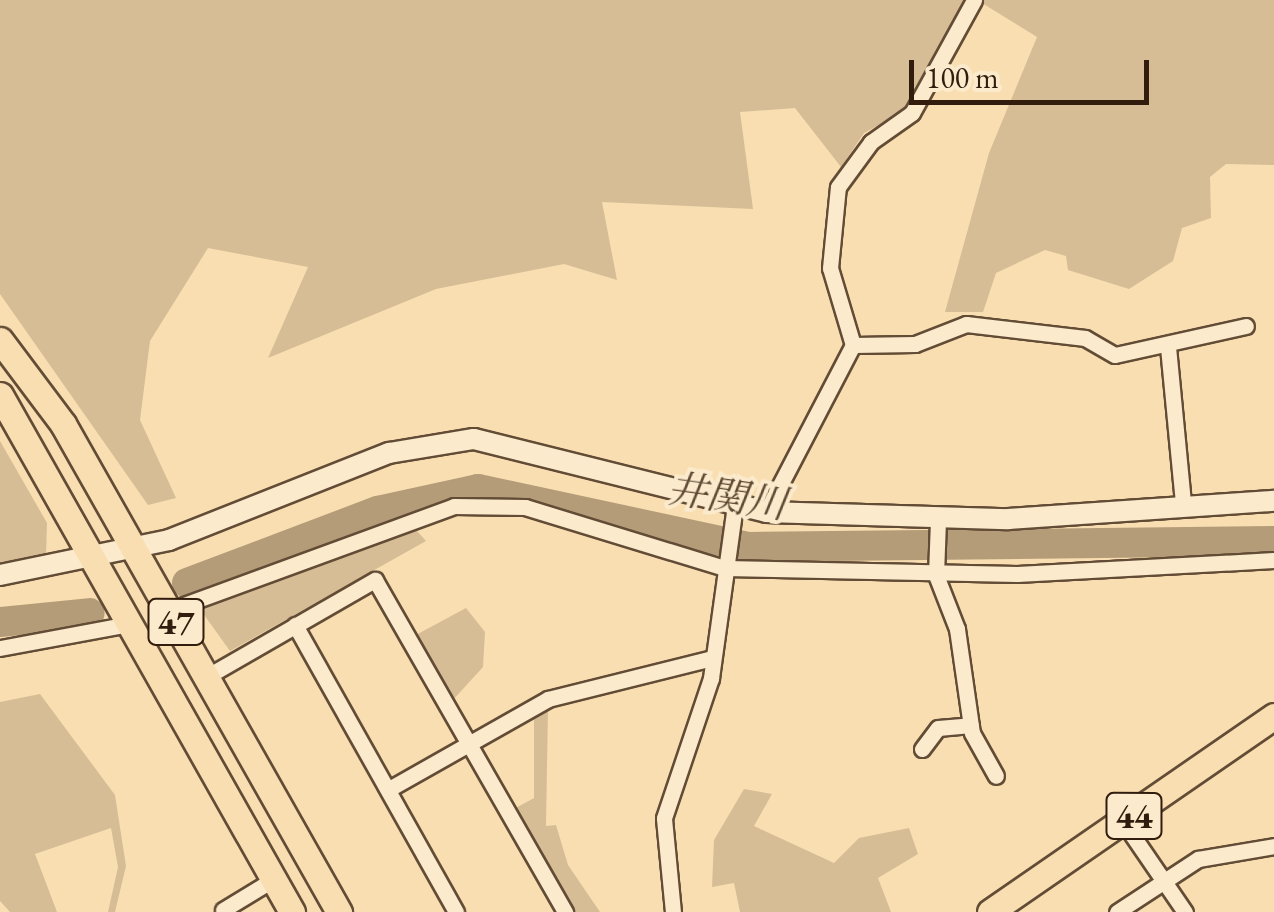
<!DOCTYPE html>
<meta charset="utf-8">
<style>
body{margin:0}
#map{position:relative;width:1274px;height:912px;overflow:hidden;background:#f9deb1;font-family:"EB Garamond","Noto Serif JP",serif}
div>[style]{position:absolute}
.green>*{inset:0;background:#d7bd95}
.river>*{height:30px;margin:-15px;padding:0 15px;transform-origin:15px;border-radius:15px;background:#b59c79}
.roads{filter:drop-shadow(2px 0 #634c36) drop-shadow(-2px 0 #634c36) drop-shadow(0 2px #634c36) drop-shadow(0 -2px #634c36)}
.minor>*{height:15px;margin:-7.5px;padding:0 7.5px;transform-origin:7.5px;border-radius:7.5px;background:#fbeacc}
.tertiary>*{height:20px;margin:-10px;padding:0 10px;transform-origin:10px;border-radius:10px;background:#fbeacc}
.primary>*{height:25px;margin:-12.5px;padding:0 12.5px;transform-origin:12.5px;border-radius:12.5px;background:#f9deb1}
span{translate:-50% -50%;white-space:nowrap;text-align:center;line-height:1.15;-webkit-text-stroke:8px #fbeacc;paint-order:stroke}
.shield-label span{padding:2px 8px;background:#fbeacc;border:2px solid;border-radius:8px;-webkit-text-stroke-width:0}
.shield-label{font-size:35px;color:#311c0d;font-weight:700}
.water-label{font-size:40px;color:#5f4933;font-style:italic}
.scale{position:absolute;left:909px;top:60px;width:240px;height:45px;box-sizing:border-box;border:5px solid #311c0d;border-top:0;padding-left:12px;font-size:30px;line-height:35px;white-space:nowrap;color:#311c0d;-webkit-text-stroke:8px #fbeacc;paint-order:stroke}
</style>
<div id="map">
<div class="green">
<div style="clip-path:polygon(0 0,966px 0,910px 108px,864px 133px,841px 167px,795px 108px,740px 112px,753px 209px,602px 202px,617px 280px,564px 264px,436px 289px,268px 358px,308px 267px,208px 248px,150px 341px,140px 420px,176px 498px,148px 505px,0 294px)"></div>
<div style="clip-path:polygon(977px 0,1274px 0,1274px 165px,1226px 164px,1210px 177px,1211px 218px,1182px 228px,1173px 261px,1129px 289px,1068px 270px,1066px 256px,1045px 250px,996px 273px,983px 312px,945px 312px,989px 153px,1037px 37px)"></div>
<div style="clip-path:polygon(0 441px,47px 523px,46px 557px,0 562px)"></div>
<div style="clip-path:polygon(408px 521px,426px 541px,230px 651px,197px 605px,271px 573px,315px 568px)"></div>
<div style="clip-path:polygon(466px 608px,485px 632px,483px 667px,452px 701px,414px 636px)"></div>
<div style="clip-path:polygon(40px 694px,115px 795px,126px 866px,115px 912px,108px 912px,118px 867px,111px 828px,35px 854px,57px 912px,10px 912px,0 901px,0 702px)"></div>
<div style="clip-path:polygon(548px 707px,546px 826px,556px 825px,568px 865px,600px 912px,569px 912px,512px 810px,534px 798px,534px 714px)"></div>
<div style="clip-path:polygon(744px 789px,772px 794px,754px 826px,834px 863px,859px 838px,909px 828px,918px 854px,878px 878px,891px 912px,740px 912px,734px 883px,712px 887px,714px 840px)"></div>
</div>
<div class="river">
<div style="left:187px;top:583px;width:204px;rotate:-20.7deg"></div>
<div style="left:378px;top:511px;width:102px;rotate:-12.4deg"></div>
<div style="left:478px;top:489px;width:276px;rotate:12.1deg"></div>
<div style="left:748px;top:547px;width:526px;rotate:-0.65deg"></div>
<div style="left:0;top:622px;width:90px;rotate:-5.7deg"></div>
</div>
<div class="roads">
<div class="minor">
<div style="left:853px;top:345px;width:62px;rotate:-0.9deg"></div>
<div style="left:915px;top:344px;width:55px;rotate:-21.4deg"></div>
<div style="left:966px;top:324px;width:120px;rotate:6.7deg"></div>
<div style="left:1085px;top:338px;width:34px;rotate:30deg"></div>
<div style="left:1115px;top:355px;width:134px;rotate:-12.5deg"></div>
<div style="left:1168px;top:347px;width:158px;rotate:84.5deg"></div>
<div style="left:766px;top:512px;width:188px;rotate:-62.5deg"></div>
<div style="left:853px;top:345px;width:80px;rotate:-106.6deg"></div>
<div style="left:830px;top:268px;width:81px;rotate:-84.4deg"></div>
<div style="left:838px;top:187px;width:56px;rotate:-53.7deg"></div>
<div style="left:871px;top:142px;width:50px;rotate:-35.3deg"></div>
<div style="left:912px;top:113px;width:129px;rotate:-61.2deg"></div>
<div style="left:938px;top:520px;width:55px;rotate:92.1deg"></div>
<div style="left:936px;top:575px;width:58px;rotate:68.7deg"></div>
<div style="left:957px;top:629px;width:105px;rotate:81.8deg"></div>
<div style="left:972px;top:733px;width:49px;rotate:60.8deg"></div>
<div style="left:170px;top:610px;width:302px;rotate:-20.1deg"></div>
<div style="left:454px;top:506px;width:71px;rotate:0.8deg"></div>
<div style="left:525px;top:507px;width:209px;rotate:17deg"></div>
<div style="left:725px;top:568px;width:292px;rotate:1.2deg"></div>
<div style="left:1017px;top:574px;width:257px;rotate:-3.1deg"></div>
<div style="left:295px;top:625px;width:329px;rotate:60.7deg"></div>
<div style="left:0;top:648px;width:132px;rotate:-10.5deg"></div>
<div style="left:206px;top:677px;width:195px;rotate:-29.9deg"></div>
<div style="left:375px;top:580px;width:383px;rotate:60.2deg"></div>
<div style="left:922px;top:749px;width:26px;rotate:-53deg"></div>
<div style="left:938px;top:728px;width:33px;rotate:-5deg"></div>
<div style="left:389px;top:789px;width:183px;rotate:-29.5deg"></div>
<div style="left:548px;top:699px;width:166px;rotate:-14deg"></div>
<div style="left:1124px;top:823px;width:108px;rotate:55.6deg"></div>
<div style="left:223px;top:910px;width:60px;rotate:-31.3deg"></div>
<div style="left:673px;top:912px;width:94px;rotate:-95.5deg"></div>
<div style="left:664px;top:818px;width:148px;rotate:-71.4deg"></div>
<div style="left:711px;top:678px;width:174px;rotate:-82.1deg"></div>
<div style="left:1117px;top:912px;width:97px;rotate:-33.2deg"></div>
<div style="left:1198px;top:859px;width:77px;rotate:-9.7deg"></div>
</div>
<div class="tertiary">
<div style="left:0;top:575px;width:173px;rotate:-11.7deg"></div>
<div style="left:169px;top:540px;width:237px;rotate:-21.6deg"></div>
<div style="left:389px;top:453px;width:86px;rotate:-9.4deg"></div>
<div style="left:474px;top:439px;width:301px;rotate:14deg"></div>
<div style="left:766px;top:512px;width:242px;rotate:1.7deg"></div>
<div style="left:1008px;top:519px;width:267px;rotate:-3.9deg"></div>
</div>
<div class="primary">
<div style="left:0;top:340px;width:105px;rotate:53.1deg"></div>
<div style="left:63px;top:424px;width:561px;rotate:60.51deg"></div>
<div style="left:0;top:395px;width:594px;rotate:60.54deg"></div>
<div style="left:990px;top:912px;width:345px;rotate:-34.6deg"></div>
</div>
</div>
<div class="shield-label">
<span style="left:176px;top:622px">47</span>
<span style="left:1134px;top:816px">44</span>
</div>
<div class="water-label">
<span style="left:727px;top:496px;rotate:8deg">井関川</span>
</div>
<div class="scale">100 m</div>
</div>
